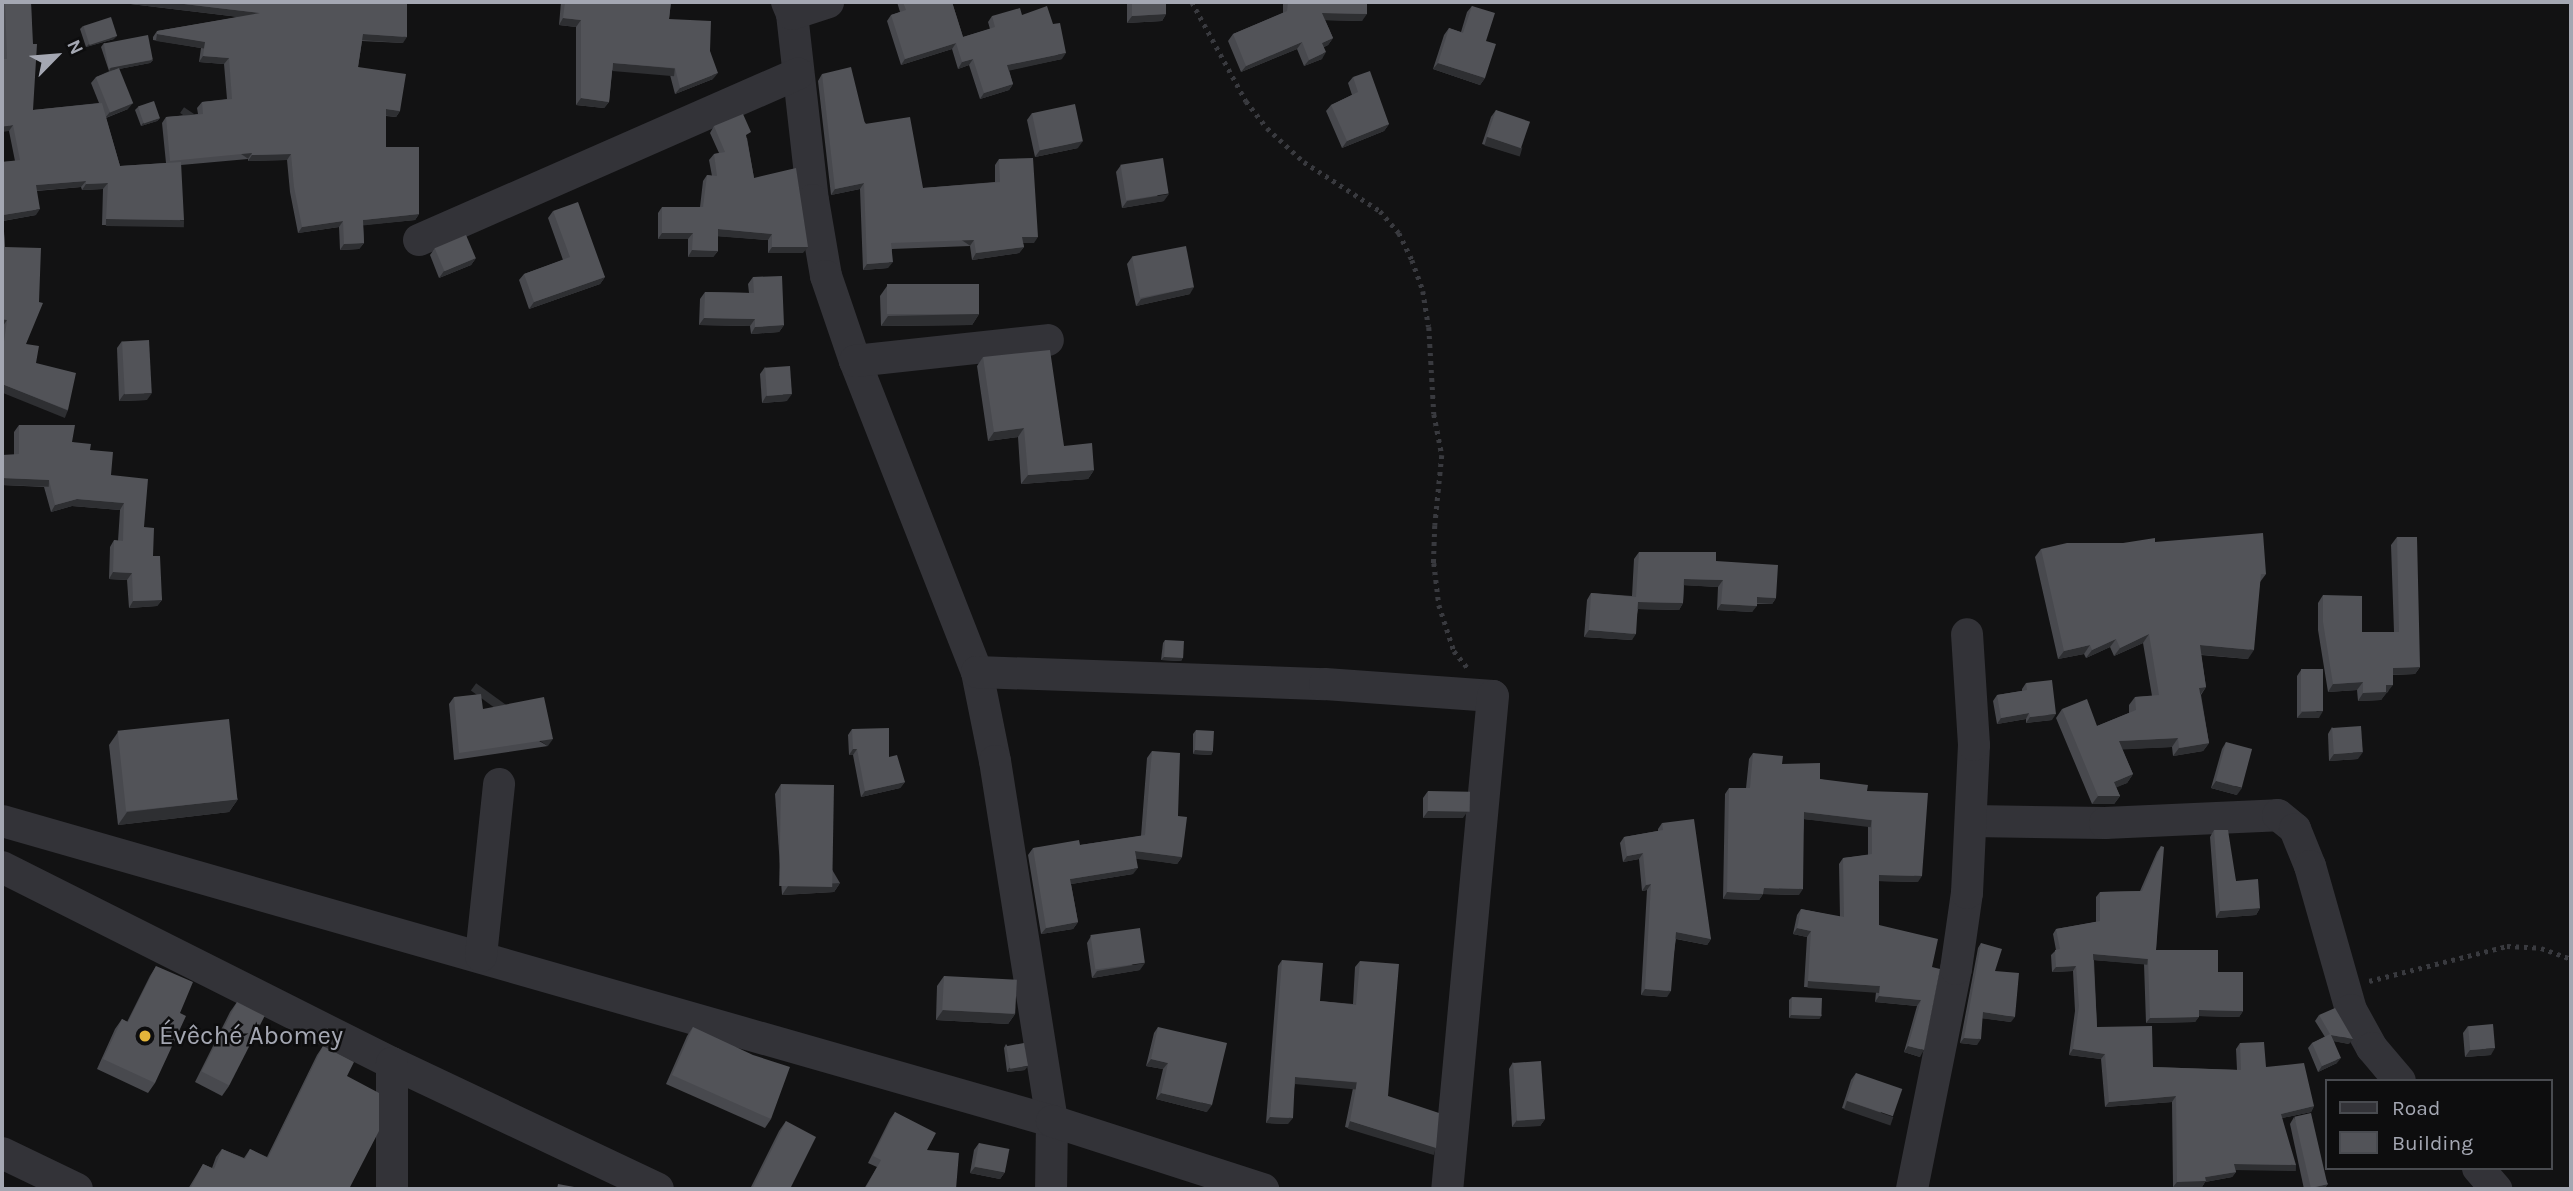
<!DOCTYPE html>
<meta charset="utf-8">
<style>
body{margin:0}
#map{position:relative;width:2573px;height:1191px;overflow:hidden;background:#121213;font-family:Karla,sans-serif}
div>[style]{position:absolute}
.path>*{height:4.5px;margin-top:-2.25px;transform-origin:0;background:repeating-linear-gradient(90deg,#393a3f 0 3.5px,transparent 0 8.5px)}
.minor>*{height:32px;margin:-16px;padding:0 16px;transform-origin:16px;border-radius:16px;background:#333338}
.wall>*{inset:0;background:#48494e}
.shaded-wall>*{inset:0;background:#2e2f32;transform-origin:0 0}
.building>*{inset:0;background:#525358;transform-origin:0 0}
.dots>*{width:19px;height:19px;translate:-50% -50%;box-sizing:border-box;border:4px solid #0d0d0e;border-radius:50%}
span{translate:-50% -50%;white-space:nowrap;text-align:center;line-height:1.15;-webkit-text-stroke:5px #0d0d0e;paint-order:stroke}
.poi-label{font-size:26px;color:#a4a7b2}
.left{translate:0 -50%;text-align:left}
.frame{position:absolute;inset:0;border:4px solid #a4a7b2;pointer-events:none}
.legend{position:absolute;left:2325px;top:1079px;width:228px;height:91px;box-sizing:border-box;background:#0d0d0e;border:2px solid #494b50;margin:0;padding:9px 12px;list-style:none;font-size:21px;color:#a4a7b2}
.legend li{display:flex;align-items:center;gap:14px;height:35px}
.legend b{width:35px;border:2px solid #494b50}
.north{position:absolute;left:21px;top:21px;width:70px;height:70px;-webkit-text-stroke:5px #0d0d0e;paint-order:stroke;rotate:65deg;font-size:19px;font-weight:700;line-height:28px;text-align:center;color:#a4a7b2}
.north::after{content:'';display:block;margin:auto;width:24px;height:32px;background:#a4a7b2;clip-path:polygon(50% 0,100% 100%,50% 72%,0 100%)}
</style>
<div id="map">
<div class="path">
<div style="left:1192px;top:2px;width:113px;rotate:61.4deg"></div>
<div style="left:1246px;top:101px;width:34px;rotate:52deg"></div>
<div style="left:1267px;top:128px;width:50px;rotate:42.6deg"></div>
<div style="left:1304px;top:162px;width:90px;rotate:32.8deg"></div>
<div style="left:1380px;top:211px;width:29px;rotate:49deg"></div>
<div style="left:1399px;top:233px;width:30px;rotate:64deg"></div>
<div style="left:1412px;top:260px;width:33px;rotate:70deg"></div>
<div style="left:1423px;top:291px;width:36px;rotate:81deg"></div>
<div style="left:1429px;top:327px;width:87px;rotate:86.7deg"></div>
<div style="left:1434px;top:414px;width:42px;rotate:79deg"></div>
<div style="left:1442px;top:455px;width:70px;rotate:95.7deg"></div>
<div style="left:1435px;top:525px;width:38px;rotate:92deg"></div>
<div style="left:1434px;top:563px;width:42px;rotate:83.2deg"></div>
<div style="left:1439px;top:605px;width:48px;rotate:71.9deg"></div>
<div style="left:1454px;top:651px;width:21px;rotate:51deg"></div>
<div style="left:2369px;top:981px;width:142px;rotate:-14.2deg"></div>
<div style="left:2507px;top:946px;width:34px;rotate:3deg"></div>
<div style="left:2541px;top:948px;width:32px;rotate:20deg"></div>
</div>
<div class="minor">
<div style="left:787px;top:2px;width:13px;rotate:67deg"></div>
<div style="left:792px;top:14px;width:187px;rotate:83.6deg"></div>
<div style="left:813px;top:200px;width:77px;rotate:80.3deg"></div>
<div style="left:826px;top:276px;width:90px;rotate:71.2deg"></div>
<div style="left:855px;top:361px;width:334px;rotate:68.6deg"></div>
<div style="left:977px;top:672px;width:91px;rotate:78.6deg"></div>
<div style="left:995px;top:761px;width:364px;rotate:81deg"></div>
<div style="left:1052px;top:1121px;width:68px;rotate:90.8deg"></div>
<div style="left:792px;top:14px;width:38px;rotate:-18deg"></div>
<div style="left:419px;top:240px;width:414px;rotate:-23.7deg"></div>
<div style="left:855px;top:361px;width:194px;rotate:-6.2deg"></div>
<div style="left:977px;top:672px;width:348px;rotate:2deg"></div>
<div style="left:1325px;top:684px;width:168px;rotate:4.1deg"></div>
<div style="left:1493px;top:696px;width:495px;rotate:95.3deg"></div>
<div style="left:2px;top:821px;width:1092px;rotate:15.95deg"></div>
<div style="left:1052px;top:1121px;width:222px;rotate:17.9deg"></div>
<div style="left:1972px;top:821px;width:133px;rotate:0.9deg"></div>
<div style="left:2105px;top:823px;width:173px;rotate:-2.6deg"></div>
<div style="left:2278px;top:815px;width:22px;rotate:39deg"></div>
<div style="left:2295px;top:829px;width:40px;rotate:68deg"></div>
<div style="left:2310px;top:866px;width:150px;rotate:74.1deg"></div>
<div style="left:2351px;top:1010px;width:43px;rotate:61.1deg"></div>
<div style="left:2372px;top:1048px;width:43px;rotate:49.7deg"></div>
<div style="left:2px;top:867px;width:436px;rotate:26.7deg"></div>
<div style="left:392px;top:1063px;width:294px;rotate:25.3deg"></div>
<div style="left:481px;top:956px;width:173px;rotate:-84deg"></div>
<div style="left:392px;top:1063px;width:126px;rotate:90deg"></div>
<div style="left:2px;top:1153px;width:83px;rotate:25.6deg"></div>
<div style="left:2478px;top:1168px;width:28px;rotate:49deg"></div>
<div style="left:1912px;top:1189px;width:224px;rotate:-78.7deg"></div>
<div style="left:1956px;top:969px;width:77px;rotate:-81.8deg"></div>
<div style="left:1967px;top:893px;width:148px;rotate:-87.3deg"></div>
<div style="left:1974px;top:745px;width:111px;rotate:-93.6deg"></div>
</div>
<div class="wall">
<div style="clip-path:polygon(2px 2px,31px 2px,33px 110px,99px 103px,91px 83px,96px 77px,112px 70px,109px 71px,101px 47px,104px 43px,153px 60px,150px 63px,119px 69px,128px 109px,106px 118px,120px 166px,166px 163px,162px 123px,166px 117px,198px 114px,197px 108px,202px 102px,227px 99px,224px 64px,199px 62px,201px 48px,153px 40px,153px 37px,157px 31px,239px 17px,114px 2px,407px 2px,403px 43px,362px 41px,358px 67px,400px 111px,396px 117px,386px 116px,386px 147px,419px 214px,415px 220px,363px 225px,364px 243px,359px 249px,340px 250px,339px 227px,298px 233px,290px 192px,287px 160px,248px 161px,248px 159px,181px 165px,180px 226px,102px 225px,103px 189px,82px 190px,81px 187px,37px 191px,36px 215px,3px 221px,5px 247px,26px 344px,36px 363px,68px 410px,64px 416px,2px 392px,3px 326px,2px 162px,15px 161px,9px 131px,2px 59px)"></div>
<div style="clip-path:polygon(561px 2px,671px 2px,669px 19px,710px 51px,713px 79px,675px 94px,670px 75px,612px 70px,609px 102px,604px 108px,576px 105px,576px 27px,559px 25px)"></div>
<div style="clip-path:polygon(897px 2px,952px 2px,963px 37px,990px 29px,988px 22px,992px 16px,1022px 15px,1062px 59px,1009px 70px,1013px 84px,1009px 90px,980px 99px,969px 65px,958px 69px,952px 49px,901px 65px,887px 21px,891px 15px,900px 12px)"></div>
<div style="clip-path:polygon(1127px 2px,1166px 2px,1166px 14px,1162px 21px,1127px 23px)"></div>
<div style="clip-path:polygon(1283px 2px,1367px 2px,1362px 21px,1325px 20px,1333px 38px,1328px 45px,1324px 47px,1322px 59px,1304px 66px,1297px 49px,1241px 72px,1228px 41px,1233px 34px,1283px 13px)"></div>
<div style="clip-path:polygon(1472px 6px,1486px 41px,1485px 78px,1480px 85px,1433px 69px,1444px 35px,1449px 28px,1461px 32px,1467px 12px)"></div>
<div style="clip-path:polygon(83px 26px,114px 39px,86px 47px,80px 29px)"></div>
<div style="clip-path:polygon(822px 74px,923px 188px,995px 182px,995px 165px,999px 159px,1034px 243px,1023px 243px,1024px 247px,1019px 253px,972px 260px,970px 246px,892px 249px,888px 268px,863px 270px,860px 189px,831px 195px,818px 81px)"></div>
<div style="clip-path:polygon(1353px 77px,1389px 124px,1384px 131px,1342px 148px,1326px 111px,1331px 105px,1352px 95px,1348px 83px)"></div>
<div style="clip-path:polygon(138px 107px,160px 118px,157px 121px,141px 126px,135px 110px)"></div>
<div style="clip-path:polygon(1496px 110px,1517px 155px,1482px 144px,1491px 117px)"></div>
<div style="clip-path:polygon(1032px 113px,1078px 148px,1035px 157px,1027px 120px)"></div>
<div style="clip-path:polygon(714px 126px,747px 138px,754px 178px,803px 253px,768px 253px,768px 240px,718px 236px,718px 251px,713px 257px,688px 257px,688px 239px,658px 239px,658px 213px,662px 207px,700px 207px,703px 181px,707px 175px,712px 176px,709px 160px,714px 154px,719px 153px,710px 133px)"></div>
<div style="clip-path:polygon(1121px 165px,1164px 201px,1122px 208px,1116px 172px)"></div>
<div style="clip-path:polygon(553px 211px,605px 277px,600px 284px,529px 309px,519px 280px,524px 274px,563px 260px,548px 218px)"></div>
<div style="clip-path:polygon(435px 248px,476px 258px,471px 265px,439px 278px,430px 255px)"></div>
<div style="clip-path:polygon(1132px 257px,1190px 294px,1136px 306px,1127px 264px)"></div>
<div style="clip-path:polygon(753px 277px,784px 325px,779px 332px,751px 334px,750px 326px,699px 325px,700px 299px,705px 292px,749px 293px,748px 284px)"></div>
<div style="clip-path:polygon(887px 286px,979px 314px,972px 325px,881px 326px,880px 296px)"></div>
<div style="clip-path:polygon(122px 341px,147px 400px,119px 401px,117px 348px)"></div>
<div style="clip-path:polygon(983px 357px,1064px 446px,1094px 470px,1088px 479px,1021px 484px,1018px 437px,988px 441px,977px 366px)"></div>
<div style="clip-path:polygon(765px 367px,787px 401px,762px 403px,760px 374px)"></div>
<div style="clip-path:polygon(19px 425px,72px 442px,90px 450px,111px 475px,144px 527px,153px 556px,162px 600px,157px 606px,129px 608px,127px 580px,109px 579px,110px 547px,114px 540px,118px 541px,120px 510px,72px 506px,51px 512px,44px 487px,2px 485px,2px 455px,14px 455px,14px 432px)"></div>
<div style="clip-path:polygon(2397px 537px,2420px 667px,2415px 674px,2393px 675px,2388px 692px,2386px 693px,2381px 700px,2358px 701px,2357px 690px,2328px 692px,2318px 630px,2318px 603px,2323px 595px,2362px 632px,2394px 632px,2391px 545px)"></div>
<div style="clip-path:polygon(2155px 542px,2266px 574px,2260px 582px,2248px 659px,2201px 655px,2206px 687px,2201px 695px,2209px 743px,2203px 751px,2173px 756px,2172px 747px,2122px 749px,2133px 774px,2127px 783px,2116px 787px,2120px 796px,2114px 804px,2092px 804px,2056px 718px,2062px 709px,2097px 726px,2129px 713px,2129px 705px,2135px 697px,2152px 696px,2143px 643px,2114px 656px,2110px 647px,2086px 658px,2084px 654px,2058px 659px,2035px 557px,2041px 549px)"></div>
<div style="clip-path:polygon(1639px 552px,1716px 561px,1776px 598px,1772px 604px,1757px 604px,1752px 612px,1717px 610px,1718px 587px,1684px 585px,1683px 603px,1679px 610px,1638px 609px,1632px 640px,1584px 637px,1587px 600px,1591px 593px,1632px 596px,1634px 559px)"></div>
<div style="clip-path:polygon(1165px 640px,1183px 657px,1181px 661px,1161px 660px,1163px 643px)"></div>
<div style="clip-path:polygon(2301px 670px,2319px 718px,2297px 718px,2297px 676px)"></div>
<div style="clip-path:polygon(2026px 683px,2052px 720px,2026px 723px,2026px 719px,1997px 724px,1993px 701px,1997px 695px,2022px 691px,2022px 689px)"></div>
<div style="clip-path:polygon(454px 697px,483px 709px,548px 746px,454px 760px,449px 704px)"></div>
<div style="clip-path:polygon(2332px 727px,2358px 759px,2329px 761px,2328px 734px)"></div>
<div style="clip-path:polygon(852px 729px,905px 782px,900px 788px,861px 797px,853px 755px,849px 755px,848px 735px)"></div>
<div style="clip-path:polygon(1196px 730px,1213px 751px,1211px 755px,1193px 754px,1193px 734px)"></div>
<div style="clip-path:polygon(118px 732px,238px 799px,229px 812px,118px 825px,109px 745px)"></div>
<div style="clip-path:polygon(2226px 742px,2237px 795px,2211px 788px,2222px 749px)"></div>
<div style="clip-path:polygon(1152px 751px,1178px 816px,1182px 857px,1177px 864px,1136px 858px,1133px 874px,1071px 884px,1078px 922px,1073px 929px,1041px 934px,1028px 855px,1033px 848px,1080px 845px,1141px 836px,1147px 758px)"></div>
<div style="clip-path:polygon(1753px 753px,1820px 779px,1867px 791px,1918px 882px,1879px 881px,1879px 925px,1932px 967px,1920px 1057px,1904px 1052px,1917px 1006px,1875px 1002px,1876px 992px,1804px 987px,1807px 937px,1793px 934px,1797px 915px,1801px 909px,1840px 917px,1839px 864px,1843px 858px,1868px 855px,1868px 826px,1804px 819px,1799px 895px,1763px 894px,1759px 900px,1723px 899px,1725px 794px,1729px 788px,1746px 788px,1749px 759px)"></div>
<div style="clip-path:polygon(781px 784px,840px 883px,834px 892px,782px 895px,775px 794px)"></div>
<div style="clip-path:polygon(1428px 791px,1463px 818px,1423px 818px,1423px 798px)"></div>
<div style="clip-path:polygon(1662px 823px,1711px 939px,1707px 945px,1676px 939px,1667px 997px,1641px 995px,1647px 890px,1642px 891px,1639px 859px,1623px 862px,1620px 843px,1624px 837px,1658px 831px,1658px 829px)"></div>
<div style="clip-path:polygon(2214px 830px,2236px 881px,2260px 908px,2256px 915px,2216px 918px,2210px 837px)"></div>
<div style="clip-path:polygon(2161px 846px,2156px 950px,2218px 972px,2243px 1011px,2239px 1017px,2199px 1016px,2195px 1022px,2146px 1023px,2144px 964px,2094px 960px,2097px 1027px,2153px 1067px,2237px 1070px,2236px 1049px,2240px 1043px,2266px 1067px,2314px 1106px,2311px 1112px,2282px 1118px,2292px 1170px,2235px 1169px,2236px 1172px,2232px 1177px,2205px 1182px,2202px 1187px,2173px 1187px,2172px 1102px,2105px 1107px,2101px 1059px,2069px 1055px,2075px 1011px,2073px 971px,2052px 972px,2051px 955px,2056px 950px,2053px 934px,2056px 929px,2096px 922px,2096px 897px,2100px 892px,2140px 891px,2157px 852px)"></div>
<div style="clip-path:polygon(1091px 936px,1140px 970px,1092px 978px,1087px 943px)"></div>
<div style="clip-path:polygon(1981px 943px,1995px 971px,2011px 1022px,1982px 1018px,1977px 1045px,1960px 1043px,1978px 948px)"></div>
<div style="clip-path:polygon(1282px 960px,1320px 1001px,1353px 1004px,1355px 967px,1360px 961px,1388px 1096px,1436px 1148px,1432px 1154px,1345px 1127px,1353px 1088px,1295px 1083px,1288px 1124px,1266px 1123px,1278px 966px)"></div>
<div style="clip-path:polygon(156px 966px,155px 1083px,148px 1093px,97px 1069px,115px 1029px,122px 1019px,127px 1022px,150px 976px)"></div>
<div style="clip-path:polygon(944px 976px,1015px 1014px,1008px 1024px,936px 1020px,937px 986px)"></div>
<div style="clip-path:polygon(1792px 997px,1822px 1015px,1819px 1019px,1789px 1018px,1789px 1000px)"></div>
<div style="clip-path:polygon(237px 1002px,229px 1086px,222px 1096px,195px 1082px,230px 1012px)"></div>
<div style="clip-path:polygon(2319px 1015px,2349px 1044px,2334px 1041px,2337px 1063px,2318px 1072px,2308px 1048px,2312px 1043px,2325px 1037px,2315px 1021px)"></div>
<div style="clip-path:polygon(2468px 1026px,2491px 1055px,2465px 1057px,2463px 1033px)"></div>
<div style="clip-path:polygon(693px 1027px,771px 1119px,765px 1128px,666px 1084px,687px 1036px)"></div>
<div style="clip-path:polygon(1158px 1027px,1207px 1112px,1156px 1099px,1163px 1069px,1146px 1066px,1154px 1033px)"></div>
<div style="clip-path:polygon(1006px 1044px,1025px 1070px,1007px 1072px,1004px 1048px)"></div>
<div style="clip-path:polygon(323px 1046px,347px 1076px,349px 1189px,188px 1189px,203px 1164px,212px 1168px,216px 1157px,222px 1149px,244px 1158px,250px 1149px,267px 1157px,317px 1055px)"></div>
<div style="clip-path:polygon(1513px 1062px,1545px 1119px,1540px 1126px,1512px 1127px,1509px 1069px)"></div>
<div style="clip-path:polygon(1856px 1073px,1888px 1124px,1842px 1108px,1851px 1080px)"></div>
<div style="clip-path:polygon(895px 1112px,927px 1150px,956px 1189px,864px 1189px,877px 1167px,868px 1163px,890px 1119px)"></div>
<div style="clip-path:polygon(2294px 1117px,2328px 1184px,2324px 1189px,2304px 1189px,2290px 1124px)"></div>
<div style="clip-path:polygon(786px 1121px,790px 1189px,750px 1189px,779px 1131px)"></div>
<div style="clip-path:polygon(979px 1143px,1005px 1172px,1000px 1179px,970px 1173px,974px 1150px)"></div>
</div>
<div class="shaded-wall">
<div style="clip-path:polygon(114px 2px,167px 2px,260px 13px,256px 19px)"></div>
<div style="clip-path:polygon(1322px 13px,1367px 14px,1362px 21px,1317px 20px)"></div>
<div style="clip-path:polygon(1166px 14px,1162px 21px,1127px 23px,1132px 16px)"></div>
<div style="clip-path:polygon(563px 18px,581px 20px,576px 27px,559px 25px)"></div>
<div style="left:157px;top:34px;width:49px;height:7px;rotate:9deg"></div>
<div style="clip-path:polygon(363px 34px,407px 37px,403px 43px,359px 40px)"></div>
<div style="clip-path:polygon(117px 36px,114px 39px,86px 47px,89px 44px)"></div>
<div style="clip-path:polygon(1333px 38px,1328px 45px,1318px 50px,1322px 43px)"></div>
<div style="clip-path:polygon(1302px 42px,1297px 49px,1241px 72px,1246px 66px)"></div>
<div style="clip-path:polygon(956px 43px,952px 49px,901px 65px,905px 59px)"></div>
<div style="clip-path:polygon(1326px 52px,1322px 59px,1304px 66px,1309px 60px)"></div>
<div style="clip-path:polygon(1066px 53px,1062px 59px,1003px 72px,1007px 65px)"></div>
<div style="clip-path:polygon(203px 56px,229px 58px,224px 64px,199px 62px)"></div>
<div style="clip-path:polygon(973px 59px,969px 65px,958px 69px,962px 62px)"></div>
<div style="clip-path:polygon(153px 60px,150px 63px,109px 71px,111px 67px)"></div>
<div style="left:613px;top:63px;width:62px;height:8px;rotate:5deg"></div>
<div style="clip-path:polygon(1438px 63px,1485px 78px,1480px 85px,1433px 69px)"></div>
<div style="clip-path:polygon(718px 73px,713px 79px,675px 94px,680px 88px)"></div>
<div style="clip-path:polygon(1013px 84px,1009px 90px,980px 99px,984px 93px)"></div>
<div style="clip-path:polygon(581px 98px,609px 102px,604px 108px,576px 105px)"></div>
<div style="clip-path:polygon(133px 103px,128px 109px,105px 118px,110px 112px)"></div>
<div style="clip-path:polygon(386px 109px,400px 111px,396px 117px,382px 115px)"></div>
<div style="clip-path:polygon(160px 118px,157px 121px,141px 126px,143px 123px)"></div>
<div style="clip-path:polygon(1389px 124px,1384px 131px,1342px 148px,1347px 141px)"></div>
<div style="clip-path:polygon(13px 125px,9px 131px,2px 132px,2px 127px)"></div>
<div style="left:1487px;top:137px;width:37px;height:9px;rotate:17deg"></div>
<div style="clip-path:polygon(1083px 141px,1078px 148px,1035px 157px,1040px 150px)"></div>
<div style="left:252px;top:153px;width:7px;height:82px;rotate:124deg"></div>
<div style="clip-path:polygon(291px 154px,287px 160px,248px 161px,252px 155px)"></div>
<div style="clip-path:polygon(86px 181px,81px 187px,32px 191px,36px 185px)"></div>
<div style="clip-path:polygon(108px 183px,103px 189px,82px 190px,86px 184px)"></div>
<div style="clip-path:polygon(864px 183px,860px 189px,831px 195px,835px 189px)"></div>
<div style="clip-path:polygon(1169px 194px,1164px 201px,1122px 208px,1127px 201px)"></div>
<div style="clip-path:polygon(40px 209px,36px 215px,2px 221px,3px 215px)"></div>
<div style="clip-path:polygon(419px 214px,415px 220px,358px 226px,363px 220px)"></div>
<div style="left:106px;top:219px;width:78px;height:7px;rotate:1deg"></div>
<div style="clip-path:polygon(343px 221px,339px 227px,298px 233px,302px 227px)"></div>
<div style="clip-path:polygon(718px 229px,772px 234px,768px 240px,713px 236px)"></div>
<div style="clip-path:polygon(662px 233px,693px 233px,688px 239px,658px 239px)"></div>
<div style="clip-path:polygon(1022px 237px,1038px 237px,1034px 243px,1018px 243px)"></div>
<div style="left:974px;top:240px;width:7px;height:83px;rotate:124deg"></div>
<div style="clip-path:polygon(364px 243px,359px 249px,340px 250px,344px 244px)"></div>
<div style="clip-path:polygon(772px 247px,808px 247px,803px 253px,768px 253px)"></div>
<div style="clip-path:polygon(1024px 247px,1019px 253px,972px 260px,976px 253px)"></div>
<div style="clip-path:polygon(692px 250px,718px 251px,713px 257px,688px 257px)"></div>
<div style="clip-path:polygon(476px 258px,471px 265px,439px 278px,444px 271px)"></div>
<div style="clip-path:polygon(893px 262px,888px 268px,863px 270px,867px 264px)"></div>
<div style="clip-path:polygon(605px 277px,600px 284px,529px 309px,534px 302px)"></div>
<div style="clip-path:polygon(1194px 287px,1190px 294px,1136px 306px,1141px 299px)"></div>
<div style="clip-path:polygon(979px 314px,972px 325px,881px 326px,888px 316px)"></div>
<div style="clip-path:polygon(704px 318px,755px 319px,750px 326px,699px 325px)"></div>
<div style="clip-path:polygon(2px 319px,7px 320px,3px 326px,2px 325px)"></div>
<div style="clip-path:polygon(784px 325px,779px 332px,751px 334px,755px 327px)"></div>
<div style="left:2px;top:384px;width:71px;height:8px;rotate:22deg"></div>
<div style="clip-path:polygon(152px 393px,147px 400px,119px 401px,124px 394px)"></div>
<div style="clip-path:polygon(792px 394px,787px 401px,762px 403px,766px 396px)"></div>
<div style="clip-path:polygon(1024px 428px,1018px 437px,988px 441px,994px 432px)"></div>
<div style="clip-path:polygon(1094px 470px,1088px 479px,1021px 484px,1028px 475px)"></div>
<div style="left:2px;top:478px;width:47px;height:7px;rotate:2deg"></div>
<div style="clip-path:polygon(77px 499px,124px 503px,120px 510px,72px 506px,51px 512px,55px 505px)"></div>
<div style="clip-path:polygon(113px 572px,132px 573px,127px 580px,109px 579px)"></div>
<div style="clip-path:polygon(1684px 579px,1723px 580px,1718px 587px,1679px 585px)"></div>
<div style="clip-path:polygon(1757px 597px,1776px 598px,1772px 604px,1753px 603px)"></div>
<div style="clip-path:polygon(162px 600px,157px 606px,129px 608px,133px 601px)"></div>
<div style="clip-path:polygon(1638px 602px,1683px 603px,1679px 610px,1634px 609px)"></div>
<div style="clip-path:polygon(1721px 604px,1757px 606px,1752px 612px,1717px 610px)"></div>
<div style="clip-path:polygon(1589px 630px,1636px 634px,1632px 640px,1584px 637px)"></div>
<div style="clip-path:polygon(2149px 634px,2143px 643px,2114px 656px,2120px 648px)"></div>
<div style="clip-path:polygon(2116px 639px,2110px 647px,2086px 658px,2092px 650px)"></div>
<div style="clip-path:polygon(2090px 645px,2084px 654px,2058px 659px,2064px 651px)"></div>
<div style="clip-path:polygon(2200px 645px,2254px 650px,2248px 659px,2194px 654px)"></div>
<div style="clip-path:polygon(1164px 657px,1183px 657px,1181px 661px,1161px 660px)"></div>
<div style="clip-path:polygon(2420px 667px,2415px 674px,2387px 675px,2393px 668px)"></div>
<div style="clip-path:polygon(2363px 682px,2357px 690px,2328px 692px,2333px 684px)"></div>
<div style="clip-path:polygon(2386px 685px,2393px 685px,2381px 700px,2358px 701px,2363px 693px)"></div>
<div style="clip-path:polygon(2206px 687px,2200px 695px,2199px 688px)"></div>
<div style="clip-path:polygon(2323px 711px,2319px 718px,2297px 718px,2302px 712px)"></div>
<div style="clip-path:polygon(2029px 713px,2026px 719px,1997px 724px,2001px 718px)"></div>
<div style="clip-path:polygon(2056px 714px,2052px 720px,2026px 723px,2030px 717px)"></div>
<div style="clip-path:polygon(2178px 738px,2172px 747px,2113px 750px,2119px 741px)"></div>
<div style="left:553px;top:739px;width:9px;height:95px;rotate:126deg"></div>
<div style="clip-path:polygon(2209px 743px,2203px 751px,2173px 756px,2179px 748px)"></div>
<div style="clip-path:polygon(853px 749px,857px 749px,853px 755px,849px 755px)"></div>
<div style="clip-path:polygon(1195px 750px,1213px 751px,1211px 755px,1193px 754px)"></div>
<div style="clip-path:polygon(2363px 752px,2358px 759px,2329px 761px,2334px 754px)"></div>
<div style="clip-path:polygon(2133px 774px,2127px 783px,2108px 791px,2114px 782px)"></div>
<div style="clip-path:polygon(2216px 781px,2242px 788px,2237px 795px,2211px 788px)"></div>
<div style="clip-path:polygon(905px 782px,900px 788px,861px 797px,865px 791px)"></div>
<div style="clip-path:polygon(2098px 796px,2120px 796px,2114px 804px,2092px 804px)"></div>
<div style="clip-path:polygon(238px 799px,229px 812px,118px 825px,127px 812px)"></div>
<div style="clip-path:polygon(1428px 811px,1468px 811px,1463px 818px,1423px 818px)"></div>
<div style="left:1804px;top:812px;width:68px;height:7px;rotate:7deg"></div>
<div style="clip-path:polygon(1135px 851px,1182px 857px,1177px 864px,1130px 858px)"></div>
<div style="clip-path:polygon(1643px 853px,1639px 859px,1623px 862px,1627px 856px)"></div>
<div style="clip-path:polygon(1138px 868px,1133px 874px,1065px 885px,1070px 879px)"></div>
<div style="clip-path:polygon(1879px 875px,1922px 876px,1918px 882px,1874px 881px)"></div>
<div style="clip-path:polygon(840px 883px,834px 892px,782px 895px,788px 886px)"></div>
<div style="clip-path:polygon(1651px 884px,1647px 890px,1642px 891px,1646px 885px)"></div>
<div style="clip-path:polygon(1764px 888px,1803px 889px,1799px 895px,1759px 894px)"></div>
<div style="clip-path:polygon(1727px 892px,1763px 894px,1759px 900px,1723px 899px)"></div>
<div style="clip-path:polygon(2260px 908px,2256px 915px,2216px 918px,2220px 911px)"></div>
<div style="clip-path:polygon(1078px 922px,1073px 929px,1041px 934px,1046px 928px)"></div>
<div style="clip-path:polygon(1797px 928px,1811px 931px,1807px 937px,1793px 934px)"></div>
<div style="clip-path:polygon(1676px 932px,1711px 939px,1707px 945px,1672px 938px)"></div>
<div style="left:2093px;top:954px;width:55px;height:6px;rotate:5deg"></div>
<div style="clip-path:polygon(1145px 963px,1140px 970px,1092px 978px,1097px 971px)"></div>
<div style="clip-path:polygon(2076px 966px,2073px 971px,2052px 972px,2056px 967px)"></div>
<div style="left:1808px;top:981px;width:72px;height:7px;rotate:4deg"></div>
<div style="clip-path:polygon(1645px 989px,1671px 991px,1667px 997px,1641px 995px)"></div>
<div style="clip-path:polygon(1879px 996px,1921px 1000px,1917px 1006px,1875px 1002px)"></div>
<div style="clip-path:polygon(943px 1010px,1015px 1014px,1008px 1024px,936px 1020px)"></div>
<div style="clip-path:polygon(2199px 1010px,2243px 1011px,2239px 1017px,2195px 1016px)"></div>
<div style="clip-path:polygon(1983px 1012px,2015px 1017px,2011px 1022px,1979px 1018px)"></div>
<div style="clip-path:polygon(1791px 1015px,1822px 1015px,1819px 1019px,1789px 1018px)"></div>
<div style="clip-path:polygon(2199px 1017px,2195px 1022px,2146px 1023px,2150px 1018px)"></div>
<div style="clip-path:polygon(2331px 1035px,2353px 1039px,2349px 1044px,2327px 1040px)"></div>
<div style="clip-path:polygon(1964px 1038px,1981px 1039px,1977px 1045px,1960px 1043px)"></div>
<div style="clip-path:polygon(1908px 1046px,1924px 1050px,1920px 1057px,1904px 1052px)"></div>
<div style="clip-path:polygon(2495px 1048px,2491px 1055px,2465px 1057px,2470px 1050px)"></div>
<div style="clip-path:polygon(2073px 1049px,2105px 1054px,2101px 1059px,2069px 1055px)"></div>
<div style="clip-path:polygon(2341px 1058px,2337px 1063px,2318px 1072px,2322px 1066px)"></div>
<div style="clip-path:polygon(1151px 1059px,1168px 1063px,1163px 1069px,1146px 1066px)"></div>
<div style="clip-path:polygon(1028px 1066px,1025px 1070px,1007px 1072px,1009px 1068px)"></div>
<div style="left:1295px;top:1077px;width:62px;height:7px;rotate:5deg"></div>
<div style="clip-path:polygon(1161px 1093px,1212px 1105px,1207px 1112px,1156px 1099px)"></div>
<div style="clip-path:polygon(2176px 1096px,2172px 1102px,2105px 1107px,2109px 1102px)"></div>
<div style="left:1847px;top:1101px;width:49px;height:9px;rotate:19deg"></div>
<div style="clip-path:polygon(2314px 1106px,2311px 1112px,2277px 1119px,2281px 1114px)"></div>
<div style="clip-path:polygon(1270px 1117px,1293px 1118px,1288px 1124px,1266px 1123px)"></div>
<div style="clip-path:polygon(1545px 1119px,1540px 1126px,1512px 1127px,1517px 1120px)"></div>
<div style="left:1350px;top:1121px;width:90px;height:8px;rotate:17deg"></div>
<div style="left:2234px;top:1164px;width:62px;height:6px;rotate:1deg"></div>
<div style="clip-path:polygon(975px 1167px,1005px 1172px,1000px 1179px,970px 1173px)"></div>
<div style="clip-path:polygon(2236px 1172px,2232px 1177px,2205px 1182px,2202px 1187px,2173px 1187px,2177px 1182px)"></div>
<div style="clip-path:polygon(2328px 1184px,2324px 1189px,2309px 1189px,2310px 1188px)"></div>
</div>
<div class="building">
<div style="clip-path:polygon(5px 2px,31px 2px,33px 44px,37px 44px,33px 110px,102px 103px,120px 166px,181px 162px,184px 220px,106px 219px,108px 183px,86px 184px,86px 181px,36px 185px,40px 209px,3px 215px,5px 247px,41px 248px,39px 302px,43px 303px,26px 344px,39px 346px,36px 363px,76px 373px,68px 410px,2px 384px,2px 356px,7px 320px,2px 319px,2px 162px,20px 160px,13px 125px,2px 127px,2px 59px,7px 59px)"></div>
<div style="clip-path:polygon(167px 2px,407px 2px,407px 37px,363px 34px,358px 67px,406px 74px,400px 111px,386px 109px,386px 147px,419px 147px,419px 214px,363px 220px,364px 243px,344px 244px,343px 221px,302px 227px,294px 187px,291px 154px,252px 155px,252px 153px,170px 161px,166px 117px,203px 114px,202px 102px,232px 99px,229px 58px,203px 56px,205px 42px,157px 34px,157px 31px,260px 13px)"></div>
<div style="clip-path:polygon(565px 2px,671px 2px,669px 19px,711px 21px,710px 51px,718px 73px,680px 88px,675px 68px,613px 63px,609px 102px,581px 98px,581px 20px,563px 18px)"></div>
<div style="clip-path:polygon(903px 2px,952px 2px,963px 37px,995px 27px,992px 16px,1020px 8px,1022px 15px,1047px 6px,1053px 24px,1060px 23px,1066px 53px,1007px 65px,1013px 84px,984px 93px,973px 59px,962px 62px,956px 43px,905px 59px,891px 15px,906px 10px)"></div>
<div style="clip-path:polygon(1132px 2px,1166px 2px,1166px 14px,1132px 16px)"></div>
<div style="clip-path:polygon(1288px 2px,1367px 2px,1367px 14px,1322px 13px,1333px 38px,1322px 43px,1326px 52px,1309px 60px,1302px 42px,1246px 66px,1233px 34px,1287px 11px)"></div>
<div style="clip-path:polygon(1472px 6px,1495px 13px,1486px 41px,1496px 44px,1485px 78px,1438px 63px,1449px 28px,1463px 33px)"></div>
<div style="left:111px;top:17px;width:20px;height:29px;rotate:72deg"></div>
<div style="left:148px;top:35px;width:25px;height:45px;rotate:79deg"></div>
<div style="clip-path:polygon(851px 67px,865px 124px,910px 117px,923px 188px,1000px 182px,999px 159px,1033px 158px,1038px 237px,1022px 237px,1024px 247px,976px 253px,974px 240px,891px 243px,893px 262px,867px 264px,864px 183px,835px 189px,822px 74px)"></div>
<div style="left:119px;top:68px;width:38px;height:25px;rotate:68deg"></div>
<div style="clip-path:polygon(1370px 71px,1389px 124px,1347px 141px,1331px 105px,1358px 92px,1353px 77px)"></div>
<div style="left:154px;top:101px;width:18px;height:17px;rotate:71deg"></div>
<div style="left:1075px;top:104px;width:38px;height:44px;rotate:78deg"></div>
<div style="left:1496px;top:110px;width:36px;height:28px;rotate:19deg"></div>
<div style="clip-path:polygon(743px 114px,751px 132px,746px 135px,754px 178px,796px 168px,808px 247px,772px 247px,772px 234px,718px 229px,718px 251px,692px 250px,693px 233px,662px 233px,662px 207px,703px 207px,707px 175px,717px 176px,714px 154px,725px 152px,714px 126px)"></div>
<div style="left:1163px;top:158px;width:36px;height:43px;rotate:81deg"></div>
<div style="clip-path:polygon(578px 202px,605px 277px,534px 302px,524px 274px,570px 257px,553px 211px)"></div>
<div style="left:466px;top:235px;width:25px;height:34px;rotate:67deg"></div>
<div style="left:1186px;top:246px;width:42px;height:55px;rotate:79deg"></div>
<div style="clip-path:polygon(782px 276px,784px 325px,755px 327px,755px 319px,704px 318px,705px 292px,754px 293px,753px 277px)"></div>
<div style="left:979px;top:284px;width:30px;height:92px;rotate:90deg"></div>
<div style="left:149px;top:340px;width:53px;height:27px;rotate:87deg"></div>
<div style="clip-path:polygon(1050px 350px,1064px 446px,1092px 443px,1094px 470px,1028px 475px,1024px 428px,994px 432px,983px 357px)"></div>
<div style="left:790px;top:366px;width:28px;height:25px;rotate:86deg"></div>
<div style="clip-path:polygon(19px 425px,75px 425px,72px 442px,91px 444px,90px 450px,113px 452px,111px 475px,148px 479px,144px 527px,154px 528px,153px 556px,160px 556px,162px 600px,133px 601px,132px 573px,113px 572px,114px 540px,123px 541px,124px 503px,77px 499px,55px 505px,49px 480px,2px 478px,2px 455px,19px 454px)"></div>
<div style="clip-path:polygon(2263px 533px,2266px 574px,2261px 574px,2254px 650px,2200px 645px,2206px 687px,2199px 688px,2209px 743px,2179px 748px,2178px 738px,2119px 741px,2133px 774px,2114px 782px,2120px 796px,2098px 796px,2062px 709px,2087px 699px,2097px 726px,2136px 710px,2135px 697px,2159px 695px,2149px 634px,2120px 648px,2116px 639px,2092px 650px,2090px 645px,2064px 651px,2041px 549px,2067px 543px,2123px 543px,2155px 538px,2155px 542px)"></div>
<div style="clip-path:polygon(2397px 537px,2417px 537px,2420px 667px,2393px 668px,2393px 685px,2386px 685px,2386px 692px,2363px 693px,2363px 682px,2333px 684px,2323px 622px,2323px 595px,2362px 596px,2362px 632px,2399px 632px)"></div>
<div style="clip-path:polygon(1639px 552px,1716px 552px,1716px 561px,1778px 565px,1776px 598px,1757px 597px,1757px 606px,1721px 604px,1723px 580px,1684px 579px,1683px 603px,1638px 602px,1636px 634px,1589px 630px,1591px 593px,1636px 597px)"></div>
<div style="left:1165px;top:640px;width:19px;height:17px;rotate:3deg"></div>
<div style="left:2323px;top:669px;width:42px;height:22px;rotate:90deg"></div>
<div style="clip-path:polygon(2052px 680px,2056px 714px,2030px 717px,2029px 713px,2001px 718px,1997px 695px,2027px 690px,2026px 683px)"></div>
<div style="clip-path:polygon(481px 694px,483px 709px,544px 697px,553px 739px,459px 753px,454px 697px)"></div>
<div style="left:229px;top:719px;width:81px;height:112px;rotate:84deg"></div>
<div style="left:2361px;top:726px;width:26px;height:29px;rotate:86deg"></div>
<div style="clip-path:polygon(889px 728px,889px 757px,897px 755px,905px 782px,865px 791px,857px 749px,853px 749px,852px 729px)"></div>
<div style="left:1196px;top:730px;width:18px;height:20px;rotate:3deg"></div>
<div style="left:2226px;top:742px;width:27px;height:40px;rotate:15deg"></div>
<div style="clip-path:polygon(1152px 751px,1180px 753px,1178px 816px,1187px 817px,1182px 857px,1135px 851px,1138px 868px,1070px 879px,1078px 922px,1046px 928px,1033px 848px,1079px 840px,1080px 845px,1145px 835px)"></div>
<div style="clip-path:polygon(1753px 753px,1783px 756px,1782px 764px,1820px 763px,1820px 779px,1868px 785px,1867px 791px,1928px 793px,1922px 876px,1879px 875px,1879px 925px,1938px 939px,1932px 967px,1940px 969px,1924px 1050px,1908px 1046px,1921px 1000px,1879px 996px,1880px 986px,1808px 981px,1811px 931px,1797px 928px,1801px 909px,1844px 917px,1843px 858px,1872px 854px,1872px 820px,1804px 812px,1803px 889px,1764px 888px,1763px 894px,1727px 892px,1729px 788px,1750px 788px)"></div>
<div style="left:781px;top:784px;width:53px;height:102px;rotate:1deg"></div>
<div style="left:1428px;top:791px;width:42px;height:20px;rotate:1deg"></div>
<div style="clip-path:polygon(1694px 819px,1711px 939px,1676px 932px,1671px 991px,1645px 989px,1651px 884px,1646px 885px,1643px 853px,1627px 856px,1624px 837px,1663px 830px,1662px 823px)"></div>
<div style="clip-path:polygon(2214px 830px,2228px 830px,2236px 881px,2258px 879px,2260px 908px,2220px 911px)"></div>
<div style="clip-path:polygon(2161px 846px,2164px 847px,2156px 950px,2218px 950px,2218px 972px,2243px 972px,2243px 1011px,2199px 1010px,2199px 1017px,2150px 1018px,2148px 959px,2093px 954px,2097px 1027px,2152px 1026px,2153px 1067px,2241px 1070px,2240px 1043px,2264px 1042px,2266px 1067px,2304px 1063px,2314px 1106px,2281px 1114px,2296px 1165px,2234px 1164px,2236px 1172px,2205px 1177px,2206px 1181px,2177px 1182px,2176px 1096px,2109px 1102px,2105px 1054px,2073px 1049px,2079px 1006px,2076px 966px,2056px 967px,2055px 950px,2060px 949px,2056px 929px,2100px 921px,2100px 892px,2142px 891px)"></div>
<div style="left:1140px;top:928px;width:35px;height:50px;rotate:82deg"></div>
<div style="clip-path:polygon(1981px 943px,2002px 949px,1995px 971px,2019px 973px,2015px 1017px,1983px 1012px,1981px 1039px,1964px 1038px)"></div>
<div style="clip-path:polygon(1282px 960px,1323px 963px,1320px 1001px,1356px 1005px,1360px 961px,1399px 964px,1388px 1096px,1439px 1113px,1436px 1148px,1350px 1121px,1357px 1082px,1295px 1077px,1293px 1118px,1270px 1117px)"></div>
<div style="clip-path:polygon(156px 966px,193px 982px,180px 1013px,186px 1016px,155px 1083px,103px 1059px,122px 1019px,128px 1022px)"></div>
<div style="left:944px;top:976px;width:73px;height:34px;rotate:3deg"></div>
<div style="left:1792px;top:997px;width:30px;height:18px;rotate:2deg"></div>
<div style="left:237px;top:1002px;width:31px;height:78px;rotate:27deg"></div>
<div style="clip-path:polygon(2335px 1008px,2353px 1039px,2331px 1035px,2341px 1058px,2322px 1066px,2312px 1043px,2330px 1034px,2319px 1015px)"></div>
<div style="left:2493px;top:1024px;width:24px;height:25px;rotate:85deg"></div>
<div style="clip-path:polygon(693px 1027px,753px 1055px,790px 1067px,771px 1119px,672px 1075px)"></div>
<div style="clip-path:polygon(1158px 1027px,1227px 1043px,1212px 1105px,1161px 1093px,1168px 1063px,1151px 1059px)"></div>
<div style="left:1024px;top:1043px;width:23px;height:18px;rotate:80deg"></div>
<div style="clip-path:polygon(323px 1046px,354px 1062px,347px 1076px,379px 1093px,379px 1131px,349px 1189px,190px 1189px,203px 1164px,214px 1169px,222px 1149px,245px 1159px,250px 1149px,268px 1158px)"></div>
<div style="left:1541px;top:1061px;width:58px;height:28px;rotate:86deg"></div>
<div style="left:1856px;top:1073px;width:49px;height:29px;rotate:19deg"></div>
<div style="clip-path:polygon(895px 1112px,936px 1133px,927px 1150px,959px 1153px,956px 1189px,865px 1189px,881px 1160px,873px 1156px)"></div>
<div style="left:2311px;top:1113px;width:73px;height:17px;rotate:77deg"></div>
<div style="clip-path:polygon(786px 1121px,816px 1137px,790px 1189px,758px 1189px,753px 1187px)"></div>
<div style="left:979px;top:1143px;width:31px;height:24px;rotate:11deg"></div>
<div style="clip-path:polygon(558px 1184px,585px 1189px,557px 1189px)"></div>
</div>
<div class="dots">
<div style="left:145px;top:1036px;background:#e3b53a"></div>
</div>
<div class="poi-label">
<span class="left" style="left:159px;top:1036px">Évêché Abomey</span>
</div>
<div class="frame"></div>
<ul class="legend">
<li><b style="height:9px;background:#333338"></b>Road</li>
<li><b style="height:19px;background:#525358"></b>Building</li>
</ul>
<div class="north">N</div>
</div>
